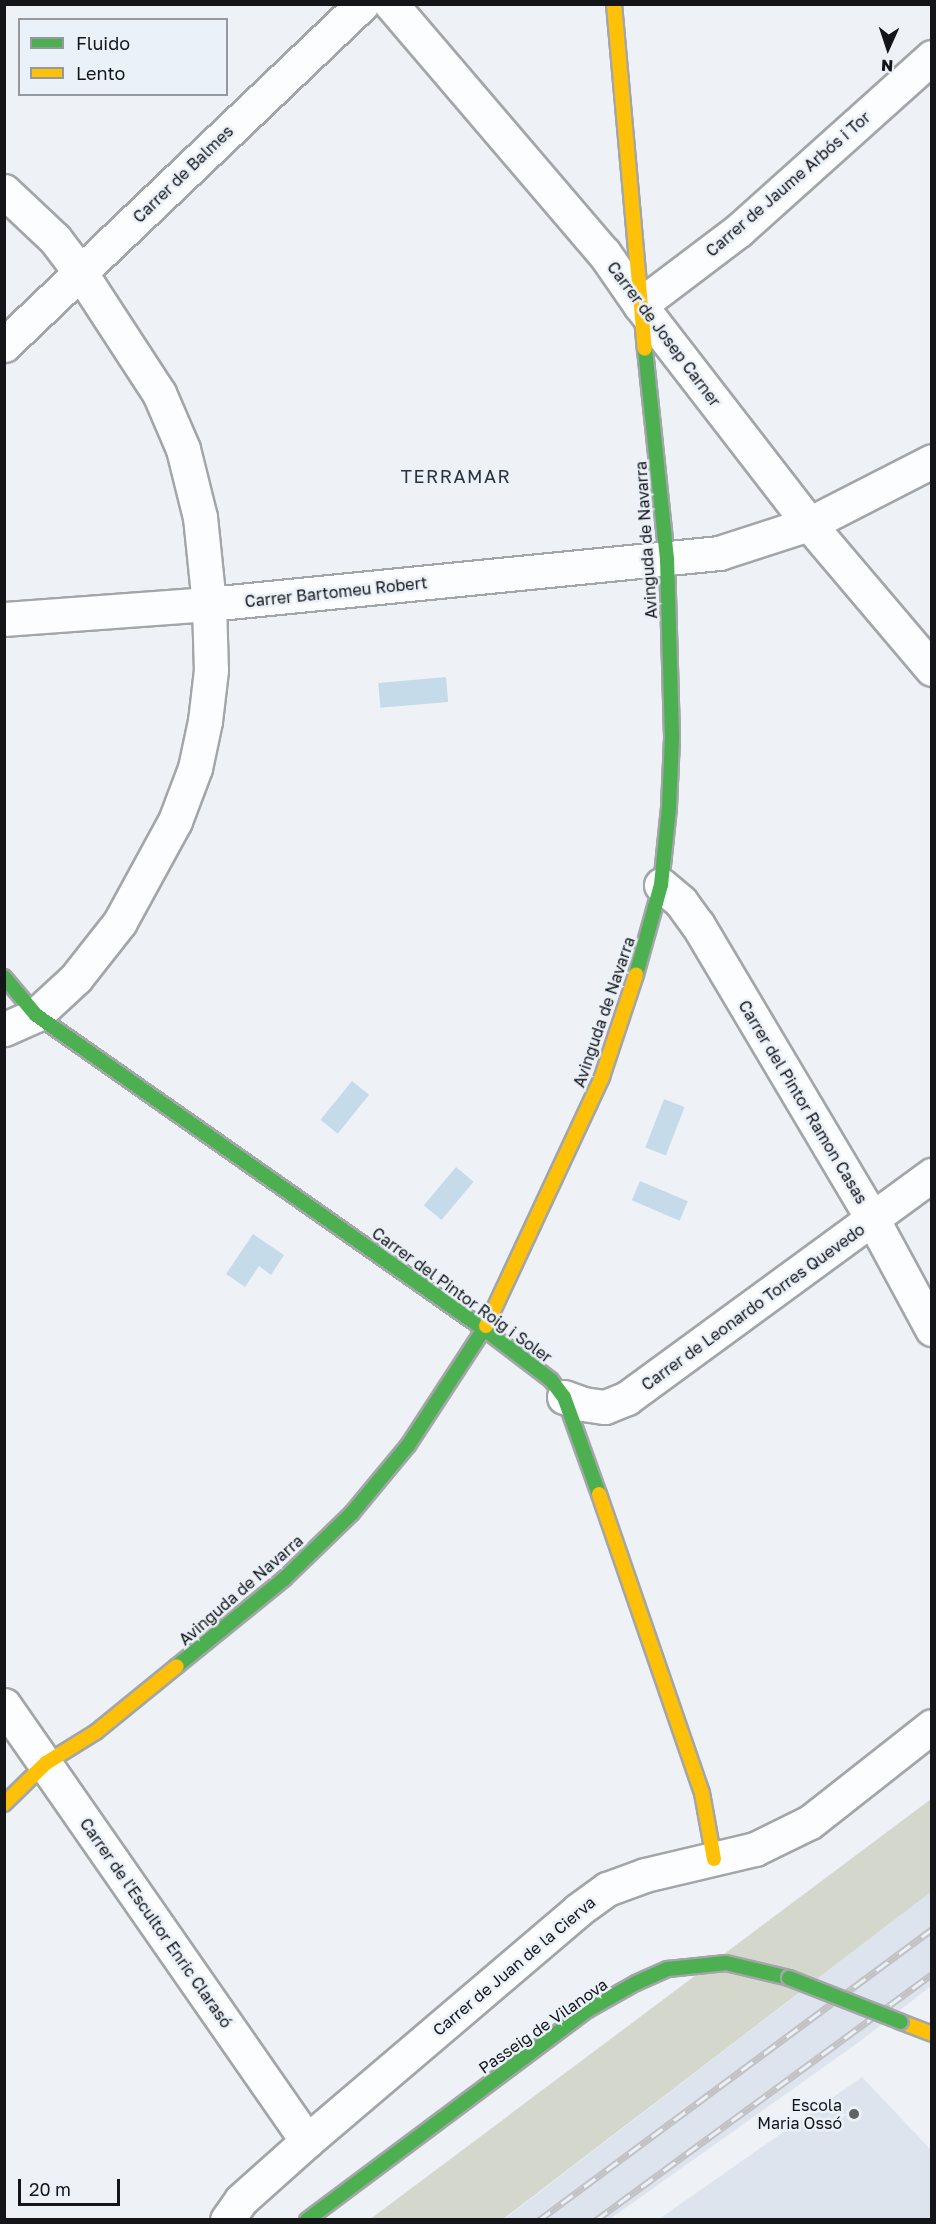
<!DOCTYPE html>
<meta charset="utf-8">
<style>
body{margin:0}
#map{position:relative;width:936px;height:2224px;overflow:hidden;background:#eef2f6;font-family:"Golos Text",sans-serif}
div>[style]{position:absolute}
.built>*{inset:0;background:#dde4ee}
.green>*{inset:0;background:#d4d8cc}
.water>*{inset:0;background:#c5dbe9;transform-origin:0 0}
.roads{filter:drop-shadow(2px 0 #a3a6a8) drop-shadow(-2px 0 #a3a6a8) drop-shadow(0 2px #a3a6a8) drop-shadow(0 -2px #a3a6a8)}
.street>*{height:33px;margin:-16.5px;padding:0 16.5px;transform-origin:16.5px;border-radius:16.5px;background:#fcfdfe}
.fast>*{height:14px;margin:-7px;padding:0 7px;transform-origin:7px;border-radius:7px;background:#4caf50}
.slow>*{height:14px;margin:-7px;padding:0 7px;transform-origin:7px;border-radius:7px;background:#ffc107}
.rail>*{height:7px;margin-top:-3.5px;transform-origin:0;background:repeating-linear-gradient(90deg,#ebf1f9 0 14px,#c2c2c4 0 28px);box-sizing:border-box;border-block:2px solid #c2c2c4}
.bridges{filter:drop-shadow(2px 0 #a3a6a8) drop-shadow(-2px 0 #a3a6a8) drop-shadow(0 2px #a3a6a8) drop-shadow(0 -2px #a3a6a8)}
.fast-bridge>*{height:14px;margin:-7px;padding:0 7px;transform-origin:7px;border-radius:7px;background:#4caf50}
.dots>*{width:16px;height:16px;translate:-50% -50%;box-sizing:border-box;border:3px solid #ebf1f9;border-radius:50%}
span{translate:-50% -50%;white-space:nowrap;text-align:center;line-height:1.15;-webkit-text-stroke:5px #ebf1f9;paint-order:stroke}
.street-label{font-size:16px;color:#131518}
.poi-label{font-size:16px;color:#131518}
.right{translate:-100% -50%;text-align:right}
.neighbourhood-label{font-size:18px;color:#2d3138;letter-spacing:1.5px}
.frame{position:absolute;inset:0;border:6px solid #131518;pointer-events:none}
.legend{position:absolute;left:18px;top:18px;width:210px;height:78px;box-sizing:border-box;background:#ebf1f9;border:2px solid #95999f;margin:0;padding:8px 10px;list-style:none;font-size:18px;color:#131518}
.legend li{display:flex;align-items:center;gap:12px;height:30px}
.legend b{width:30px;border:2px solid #95999f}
.north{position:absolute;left:858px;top:18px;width:60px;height:60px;-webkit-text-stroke:4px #ebf1f9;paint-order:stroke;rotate:183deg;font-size:16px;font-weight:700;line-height:24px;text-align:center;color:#131518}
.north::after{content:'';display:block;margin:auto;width:21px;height:27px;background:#131518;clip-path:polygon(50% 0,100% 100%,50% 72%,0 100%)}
.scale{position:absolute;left:18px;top:2179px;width:102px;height:27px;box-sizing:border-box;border:3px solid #131518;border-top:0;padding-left:8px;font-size:18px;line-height:21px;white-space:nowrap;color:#131518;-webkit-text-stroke:4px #ebf1f9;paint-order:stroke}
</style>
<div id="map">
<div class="built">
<div style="clip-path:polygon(931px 1892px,931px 1986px,859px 2042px,610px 2219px,503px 2220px)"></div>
<div style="clip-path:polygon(862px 2077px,931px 2150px,931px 2219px,659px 2219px)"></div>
</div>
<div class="green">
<div style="clip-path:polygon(931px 1799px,931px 1892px,503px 2219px,369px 2220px)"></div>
</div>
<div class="water">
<div style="left:446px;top:677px;width:25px;height:68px;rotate:85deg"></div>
<div style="left:352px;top:1081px;width:22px;height:50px;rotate:39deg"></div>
<div style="left:664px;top:1099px;width:22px;height:52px;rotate:21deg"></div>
<div style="left:456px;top:1167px;width:23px;height:50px;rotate:40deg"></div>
<div style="left:640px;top:1181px;width:52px;height:21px;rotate:23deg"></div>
<div style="clip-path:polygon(253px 1234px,284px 1255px,271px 1275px,259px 1266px,245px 1287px,226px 1274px)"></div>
</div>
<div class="roads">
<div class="street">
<div style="left:391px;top:4px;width:328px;rotate:49.5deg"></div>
<div style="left:604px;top:253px;width:63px;rotate:55.3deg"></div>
<div style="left:640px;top:305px;width:277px;rotate:52.3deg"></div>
<div style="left:809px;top:524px;width:190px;rotate:49.7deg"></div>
<div style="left:4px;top:191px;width:70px;rotate:43.3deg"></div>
<div style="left:55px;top:239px;width:41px;rotate:52.9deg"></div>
<div style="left:80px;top:272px;width:145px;rotate:56.9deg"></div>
<div style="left:159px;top:393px;width:61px;rotate:66.8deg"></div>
<div style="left:183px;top:449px;width:70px;rotate:76deg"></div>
<div style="left:200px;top:517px;width:87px;rotate:84.1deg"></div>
<div style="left:209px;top:604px;width:66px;rotate:88.3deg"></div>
<div style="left:211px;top:670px;width:51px;rotate:96.7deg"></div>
<div style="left:205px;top:721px;width:48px;rotate:102deg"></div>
<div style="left:195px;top:768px;width:57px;rotate:110.7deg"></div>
<div style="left:175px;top:821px;width:115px;rotate:118.6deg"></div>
<div style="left:120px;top:922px;width:71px;rotate:128.2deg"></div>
<div style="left:76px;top:978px;width:54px;rotate:137.2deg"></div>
<div style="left:36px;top:1015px;width:35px;rotate:156deg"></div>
<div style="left:640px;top:305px;width:124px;rotate:-37.1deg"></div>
<div style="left:739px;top:230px;width:259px;rotate:-41.9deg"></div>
<div style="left:4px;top:345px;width:494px;rotate:-43.6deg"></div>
<div style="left:4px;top:619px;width:206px;rotate:-4.2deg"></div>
<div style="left:209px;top:604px;width:513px;rotate:-5.71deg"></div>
<div style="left:719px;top:553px;width:95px;rotate:-17.9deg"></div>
<div style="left:809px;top:524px;width:138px;rotate:-27.1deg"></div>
<div style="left:661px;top:885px;width:26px;rotate:40deg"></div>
<div style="left:681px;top:902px;width:29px;rotate:54deg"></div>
<div style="left:698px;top:925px;width:343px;rotate:59.3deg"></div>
<div style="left:873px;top:1220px;width:124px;rotate:61.6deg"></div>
<div style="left:564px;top:1397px;width:20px;rotate:20deg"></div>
<div style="left:583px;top:1404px;width:22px;rotate:8deg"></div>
<div style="left:605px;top:1407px;width:24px;rotate:-22deg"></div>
<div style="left:627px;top:1398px;width:378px;rotate:-36.2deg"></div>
<div style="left:4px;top:1705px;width:531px;rotate:55.2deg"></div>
<div style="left:227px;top:2220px;width:24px;rotate:-55deg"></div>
<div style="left:241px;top:2200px;width:89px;rotate:-41.8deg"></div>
<div style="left:307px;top:2141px;width:356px;rotate:-40.4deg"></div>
<div style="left:578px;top:1910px;width:36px;rotate:-36deg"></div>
<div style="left:607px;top:1889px;width:40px;rotate:-20.2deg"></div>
<div style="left:645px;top:1875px;width:113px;rotate:-13.3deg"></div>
<div style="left:755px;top:1849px;width:61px;rotate:-26.1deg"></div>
<div style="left:810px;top:1822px;width:155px;rotate:-38.2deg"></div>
</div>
<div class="fast">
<div style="left:636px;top:975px;width:93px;rotate:-74.5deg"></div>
<div style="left:661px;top:885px;width:78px;rotate:-84.1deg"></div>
<div style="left:669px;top:807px;width:70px;rotate:-87.5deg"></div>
<div style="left:672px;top:737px;width:178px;rotate:-91.6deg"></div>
<div style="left:667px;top:559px;width:211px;rotate:-96deg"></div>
<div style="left:4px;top:977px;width:50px;rotate:49.9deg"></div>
<div style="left:36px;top:1015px;width:547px;rotate:35.03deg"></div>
<div style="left:484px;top:1329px;width:84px;rotate:37.3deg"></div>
<div style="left:551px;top:1380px;width:21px;rotate:53deg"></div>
<div style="left:564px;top:1397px;width:103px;rotate:70.2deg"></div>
<div style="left:177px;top:1666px;width:138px;rotate:-39.1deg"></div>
<div style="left:284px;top:1579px;width:95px;rotate:-44.1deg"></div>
<div style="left:352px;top:1513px;width:89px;rotate:-50.4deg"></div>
<div style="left:409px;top:1444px;width:141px;rotate:-56.9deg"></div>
<div style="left:307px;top:2220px;width:351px;rotate:-36.8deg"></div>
<div style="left:588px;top:2010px;width:55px;rotate:-29.4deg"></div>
<div style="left:636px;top:1983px;width:35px;rotate:-24deg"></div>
<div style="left:668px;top:1969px;width:58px;rotate:-5.9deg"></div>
<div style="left:726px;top:1963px;width:65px;rotate:13.4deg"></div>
</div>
<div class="slow">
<div style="left:614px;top:4px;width:346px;rotate:84.9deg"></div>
<div style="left:486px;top:1326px;width:275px;rotate:-65deg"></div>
<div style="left:602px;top:1077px;width:108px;rotate:-71.6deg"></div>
<div style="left:599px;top:1494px;width:316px;rotate:71deg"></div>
<div style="left:702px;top:1793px;width:67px;rotate:79.7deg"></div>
<div style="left:4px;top:1804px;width:59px;rotate:-44.3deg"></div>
<div style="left:46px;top:1763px;width:59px;rotate:-31.8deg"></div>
<div style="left:96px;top:1732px;width:104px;rotate:-39.2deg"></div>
<div style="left:901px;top:2022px;width:33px;rotate:21deg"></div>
</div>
</div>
<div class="rail">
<div style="left:539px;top:2220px;width:489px;rotate:-36.5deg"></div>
<div style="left:596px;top:2220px;width:416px;rotate:-36.2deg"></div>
</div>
<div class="bridges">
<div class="fast-bridge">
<div style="left:789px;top:1978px;width:120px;rotate:21.4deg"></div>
</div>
</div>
<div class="dots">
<div style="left:854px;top:2114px;background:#606266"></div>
</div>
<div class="street-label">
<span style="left:183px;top:174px;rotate:-44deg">Carrer de Balmes</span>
<span style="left:788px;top:184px;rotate:-41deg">Carrer de Jaume Arbós i Tor</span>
<span style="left:664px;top:334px;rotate:53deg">Carrer de Josep Carner</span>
<span style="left:646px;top:540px;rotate:-94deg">Avinguda de Navarra</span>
<span style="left:336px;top:592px;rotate:-6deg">Carrer Bartomeu Robert</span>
<span style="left:604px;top:1012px;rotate:-71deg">Avinguda de Navarra</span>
<span style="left:803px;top:1102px;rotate:59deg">Carrer del Pintor Ramon Casas</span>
<span style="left:462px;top:1295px;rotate:36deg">Carrer del Pintor Roig i Soler</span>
<span style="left:753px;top:1307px;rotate:-36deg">Carrer de Leonardo Torres Quevedo</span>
<span style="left:241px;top:1590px;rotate:-41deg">Avinguda de Navarra</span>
<span style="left:156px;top:1923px;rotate:55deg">Carrer de l'Escultor Enric Clarasó</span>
<span style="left:514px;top:1966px;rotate:-40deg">Carrer de Juan de la Cierva</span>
<span style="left:543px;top:2026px;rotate:-35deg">Passeig de Vilanova</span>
</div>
<div class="poi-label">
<span class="right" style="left:842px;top:2114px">Escola<br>Maria Ossó</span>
</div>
<div class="neighbourhood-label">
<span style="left:456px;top:476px">TERRAMAR</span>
</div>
<div class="frame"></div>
<ul class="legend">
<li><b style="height:8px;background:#4caf50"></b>Fluido</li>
<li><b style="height:8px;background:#ffc107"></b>Lento</li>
</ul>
<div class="north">N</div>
<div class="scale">20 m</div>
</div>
